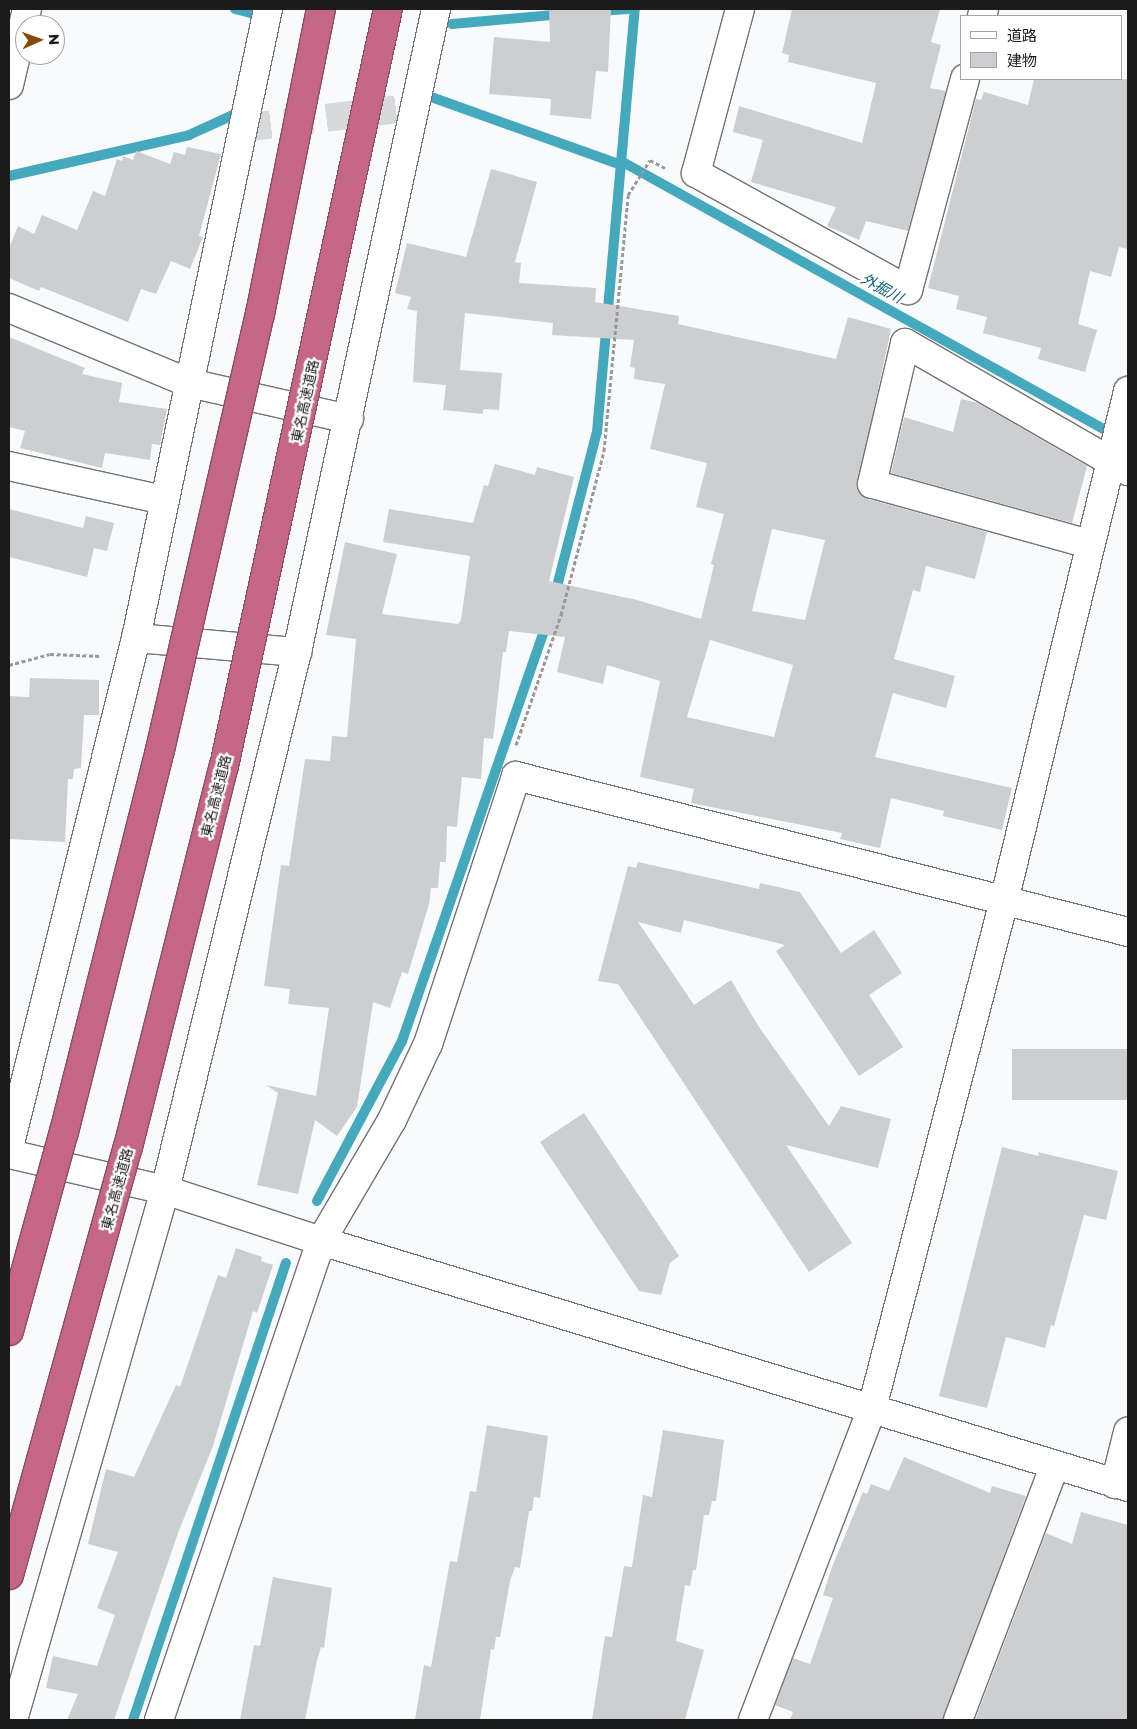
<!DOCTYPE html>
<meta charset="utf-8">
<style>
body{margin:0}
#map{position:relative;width:1137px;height:1729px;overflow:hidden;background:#f9fafc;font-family:Montserrat,"Noto Sans JP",sans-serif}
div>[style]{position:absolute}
.stream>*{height:10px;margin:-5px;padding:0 5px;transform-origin:5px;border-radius:5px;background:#45a9be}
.building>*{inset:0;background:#cdced0;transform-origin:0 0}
.minor-tunnel>*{height:28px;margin-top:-14px;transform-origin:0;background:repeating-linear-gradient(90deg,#d8d9da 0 28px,transparent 0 42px)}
.path>*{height:3px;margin-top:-1.5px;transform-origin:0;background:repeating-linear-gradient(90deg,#98989a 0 4px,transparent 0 6.5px)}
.roads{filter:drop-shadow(1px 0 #727374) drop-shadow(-1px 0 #727374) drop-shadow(0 1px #727374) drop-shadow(0 -1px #727374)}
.minor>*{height:28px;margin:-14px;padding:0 14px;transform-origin:14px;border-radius:14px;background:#fff}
.tertiary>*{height:28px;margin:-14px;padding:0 14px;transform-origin:14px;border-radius:14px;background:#fff}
.bridges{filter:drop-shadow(1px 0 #8a4c61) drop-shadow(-1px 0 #8a4c61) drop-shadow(0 1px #8a4c61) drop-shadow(0 -1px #8a4c61)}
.motorway-bridge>*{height:28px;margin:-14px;padding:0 14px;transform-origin:14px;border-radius:14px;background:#c56686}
span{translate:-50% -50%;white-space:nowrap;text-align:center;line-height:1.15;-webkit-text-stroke:4.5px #fff;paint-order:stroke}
.street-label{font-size:14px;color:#1b1b1c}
.water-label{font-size:15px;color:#0a5f6e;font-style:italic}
.frame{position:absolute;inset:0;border:10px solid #1b1b1c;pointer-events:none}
.legend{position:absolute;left:960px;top:15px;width:162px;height:65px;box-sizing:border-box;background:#fff;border:1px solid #a4a4a4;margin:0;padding:6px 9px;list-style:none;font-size:15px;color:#1b1b1c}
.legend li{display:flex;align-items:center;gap:10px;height:25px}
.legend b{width:25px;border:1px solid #a4a4a4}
.north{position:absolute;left:15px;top:15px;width:50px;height:50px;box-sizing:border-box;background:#fff;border:1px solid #a4a4a4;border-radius:50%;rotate:88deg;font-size:14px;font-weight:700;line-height:20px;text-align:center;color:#1b1b1c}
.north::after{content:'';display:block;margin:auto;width:18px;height:22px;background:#874a0b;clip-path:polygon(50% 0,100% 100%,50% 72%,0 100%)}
</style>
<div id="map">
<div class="stream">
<div style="left:235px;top:9px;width:21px;rotate:14deg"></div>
<div style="left:599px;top:11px;width:29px;rotate:-4deg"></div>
<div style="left:452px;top:24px;width:111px;rotate:-5.1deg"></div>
<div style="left:434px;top:98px;width:199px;rotate:19.7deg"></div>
<div style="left:621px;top:161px;width:566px;rotate:29.05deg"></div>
<div style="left:9px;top:176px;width:185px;rotate:-12.8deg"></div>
<div style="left:189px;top:135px;width:51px;rotate:-24.5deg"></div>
<div style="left:555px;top:594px;width:167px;rotate:-75.5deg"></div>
<div style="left:597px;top:432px;width:425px;rotate:-84.9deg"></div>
<div style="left:317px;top:1201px;width:181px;rotate:-62deg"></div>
<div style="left:402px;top:1041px;width:442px;rotate:-70.9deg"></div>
<div style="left:133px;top:1720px;width:482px;rotate:-71.5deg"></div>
</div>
<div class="building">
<div style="clip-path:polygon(549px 9px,611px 9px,608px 72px,596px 71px,591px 119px,550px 115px,551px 99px,489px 94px,494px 37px,550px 42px)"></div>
<div style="clip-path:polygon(792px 9px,940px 9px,931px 42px,941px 45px,930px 88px,946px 91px,908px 231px,866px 221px,859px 240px,827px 226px,836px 207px,751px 182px,763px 140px,733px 132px,739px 106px,862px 143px,876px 83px,788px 62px,789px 55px,782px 53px)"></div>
<div style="clip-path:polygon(1034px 79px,1128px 79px,1128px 249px,1119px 247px,1111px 277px,1090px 271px,1078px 324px,1097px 330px,1085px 372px,1038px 359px,1041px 348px,983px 333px,987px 317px,956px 309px,959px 296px,928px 288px,976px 99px,981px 100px,984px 92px,1028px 105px)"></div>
<div style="clip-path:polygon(187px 147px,221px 154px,199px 236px,203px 237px,190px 269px,171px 261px,156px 294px,141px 289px,128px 322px,41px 287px,39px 291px,9px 278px,9px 248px,18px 226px,34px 234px,42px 215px,77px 230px,93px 191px,105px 196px,117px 159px,122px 161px,123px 156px,133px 160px,136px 151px,170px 164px,174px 152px,185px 155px)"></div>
<div style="clip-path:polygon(evenodd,491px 169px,537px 182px,515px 262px,521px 263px,519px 283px,596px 288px,595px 302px,679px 316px,678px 324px,836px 359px,848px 317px,891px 329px,857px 489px,868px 499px,987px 532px,975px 579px,926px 566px,920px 592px,913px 590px,894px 659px,955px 676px,946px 708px,893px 693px,875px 757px,1012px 788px,1002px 830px,943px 816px,944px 811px,891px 798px,880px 848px,840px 839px,842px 833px,691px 803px,694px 789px,640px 777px,660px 681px,607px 665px,603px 684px,557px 672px,565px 637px,509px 631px,506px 652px,503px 652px,493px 739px,484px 738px,481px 779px,462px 777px,457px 827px,447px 826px,446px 862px,440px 862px,438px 888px,431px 888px,429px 904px,408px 974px,402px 972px,390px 1008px,373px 1002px,357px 1107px,337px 1136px,315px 1120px,298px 1194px,257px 1185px,278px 1093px,266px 1085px,316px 1096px,329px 1008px,288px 1004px,290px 989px,264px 986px,281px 865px,289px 866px,305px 759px,330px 761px,332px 736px,347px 737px,356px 639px,326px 635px,345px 542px,397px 554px,382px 614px,458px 624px,461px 620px,470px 556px,383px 542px,389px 509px,473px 523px,484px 485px,488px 486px,495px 464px,535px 475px,537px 467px,574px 477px,549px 581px,637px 600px,701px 619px,714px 565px,711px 564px,724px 514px,696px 507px,707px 463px,650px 449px,665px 384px,634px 379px,635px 368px,630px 367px,634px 340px,552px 335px,553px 323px,465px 313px,460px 370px,502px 373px,499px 410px,483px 409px,483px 414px,443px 410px,446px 385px,413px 382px,417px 311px,407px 309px,411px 297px,395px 293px,407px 243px,466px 257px,491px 169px,772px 529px,825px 540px,805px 620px,752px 611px,772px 529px,491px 169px,710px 640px,793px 665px,774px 737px,687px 717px,710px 640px)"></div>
<div style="clip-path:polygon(9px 337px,85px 368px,82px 374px,122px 383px,119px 402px,167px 409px,160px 445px,152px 444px,150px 460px,105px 453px,102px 468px,20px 448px,25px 431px,9px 427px)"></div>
<div style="clip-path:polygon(961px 399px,978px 403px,1087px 466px,1072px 523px,891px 473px,904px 417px,953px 432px)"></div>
<div style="clip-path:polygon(9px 509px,83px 528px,86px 516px,114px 523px,107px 551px,94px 548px,87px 577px,9px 557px)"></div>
<div style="clip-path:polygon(30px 678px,99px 680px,99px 715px,84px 715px,81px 768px,74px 769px,73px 779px,68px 779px,65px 842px,9px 839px,9px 696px,29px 697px)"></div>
<div style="clip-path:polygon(638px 862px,759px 889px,760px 883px,800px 892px,841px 953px,874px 930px,902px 973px,869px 995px,903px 1047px,859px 1076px,776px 951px,785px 945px,684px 920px,681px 933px,638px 922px,694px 1005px,731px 980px,757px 1024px,829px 1126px,841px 1106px,891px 1119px,878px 1168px,786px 1145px,852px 1243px,809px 1272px,618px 984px,598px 981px,628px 866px,636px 868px)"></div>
<div style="left:1128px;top:1049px;width:51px;height:116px;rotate:90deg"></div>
<div style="clip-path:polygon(584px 1113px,679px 1256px,670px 1263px,661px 1295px,639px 1291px,540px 1142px)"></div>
<div style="clip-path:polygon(1002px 1147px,1039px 1156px,1038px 1152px,1118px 1171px,1106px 1220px,1084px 1215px,1054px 1326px,1051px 1325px,1045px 1348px,1006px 1337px,987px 1408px,939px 1396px)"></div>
<div style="clip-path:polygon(236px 1248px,262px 1257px,261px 1261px,273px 1265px,257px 1313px,253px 1311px,213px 1446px,178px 1533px,114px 1720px,67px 1720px,78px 1694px,46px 1688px,53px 1656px,97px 1666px,115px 1615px,97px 1608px,118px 1552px,88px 1544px,106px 1469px,134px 1477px,176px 1385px,180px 1387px,218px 1275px,226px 1278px)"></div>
<div style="clip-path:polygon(487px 1425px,548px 1436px,540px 1498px,534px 1497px,532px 1511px,529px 1511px,520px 1568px,515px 1567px,510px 1581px,500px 1637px,496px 1637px,494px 1650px,491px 1649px,480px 1720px,415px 1720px,424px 1665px,431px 1667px,450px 1561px,457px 1562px,470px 1491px,476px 1492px)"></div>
<div style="clip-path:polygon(663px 1430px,724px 1440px,716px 1501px,712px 1501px,709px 1515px,704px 1515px,696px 1570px,693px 1570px,690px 1586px,685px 1585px,676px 1641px,704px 1650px,685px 1720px,592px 1720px,605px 1636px,612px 1637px,624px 1566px,632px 1567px,643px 1495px,652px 1497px)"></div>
<div style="clip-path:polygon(904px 1457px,990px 1493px,992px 1486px,1026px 1496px,943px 1720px,790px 1720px,793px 1712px,775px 1705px,793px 1658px,810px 1664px,833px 1598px,823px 1595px,832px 1567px,863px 1492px,867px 1494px,871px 1484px,889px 1491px)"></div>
<div style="clip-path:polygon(1081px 1512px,1128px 1525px,1128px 1720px,975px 1720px,1046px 1533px,1072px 1544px)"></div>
<div style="clip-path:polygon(273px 1577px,332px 1588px,324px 1648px,321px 1647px,317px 1660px,305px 1720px,240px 1720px,254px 1645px,260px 1646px)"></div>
</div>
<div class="minor-tunnel">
<div style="left:243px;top:128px;width:175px;rotate:-6.9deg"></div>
</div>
<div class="path">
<div style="left:9px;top:665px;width:42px;rotate:-15deg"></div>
<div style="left:50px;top:654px;width:51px;rotate:2.2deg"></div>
<div style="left:516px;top:745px;width:138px;rotate:-70.9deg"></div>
<div style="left:561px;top:615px;width:170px;rotate:-75.3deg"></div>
<div style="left:604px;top:451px;width:257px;rotate:-84.6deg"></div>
<div style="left:628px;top:195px;width:41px;rotate:-57.8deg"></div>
<div style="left:650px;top:160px;width:17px;rotate:28deg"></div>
</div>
<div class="roads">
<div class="minor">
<div style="left:740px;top:9px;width:170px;rotate:105deg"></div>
<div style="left:696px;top:173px;width:242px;rotate:28.9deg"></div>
<div style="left:908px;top:290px;width:219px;rotate:-74.9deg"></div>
<div style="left:982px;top:16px;width:7px;rotate:-74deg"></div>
<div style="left:9px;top:85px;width:78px;rotate:-76.7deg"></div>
<div style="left:9px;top:466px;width:159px;rotate:12.4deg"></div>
<div style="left:1089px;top:544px;width:225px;rotate:-164.5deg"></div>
<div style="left:872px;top:484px;width:145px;rotate:-76.8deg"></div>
<div style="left:905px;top:343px;width:257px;rotate:29.9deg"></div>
<div style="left:136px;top:638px;width:162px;rotate:5deg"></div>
<div style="left:9px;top:1147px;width:525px;rotate:-75.99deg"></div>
<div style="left:136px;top:638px;width:643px;rotate:-78.15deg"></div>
<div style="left:1115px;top:1484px;width:54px;rotate:-76deg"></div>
<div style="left:13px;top:1720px;width:551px;rotate:-74deg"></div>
<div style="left:165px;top:1190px;width:554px;rotate:-76.21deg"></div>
<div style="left:297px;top:652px;width:658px;rotate:-77.8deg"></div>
<div style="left:159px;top:1720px;width:506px;rotate:-71.31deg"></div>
<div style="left:321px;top:1241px;width:140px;rotate:-59.6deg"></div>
<div style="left:392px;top:1120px;width:84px;rotate:-64.7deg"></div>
<div style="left:428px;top:1044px;width:282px;rotate:-71.8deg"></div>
<div style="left:516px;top:776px;width:632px;rotate:14.3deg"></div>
<div style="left:753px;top:1720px;width:334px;rotate:-69.1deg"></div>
<div style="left:872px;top:1408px;width:524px;rotate:-75.41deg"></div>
<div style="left:1004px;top:901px;width:525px;rotate:-76.33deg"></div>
<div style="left:958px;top:1720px;width:273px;rotate:-69.2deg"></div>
</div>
<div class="tertiary">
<div style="left:9px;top:308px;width:195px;rotate:22.6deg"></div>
<div style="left:189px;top:383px;width:164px;rotate:12.7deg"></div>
<div style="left:9px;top:1154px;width:160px;rotate:13deg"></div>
<div style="left:165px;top:1190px;width:164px;rotate:18.1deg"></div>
<div style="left:321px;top:1241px;width:844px;rotate:16.95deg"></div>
</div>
</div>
<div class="bridges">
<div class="motorway-bridge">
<div style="left:9px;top:1331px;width:206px;rotate:-74.6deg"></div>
<div style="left:64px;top:1132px;width:394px;rotate:-75.9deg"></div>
<div style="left:160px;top:750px;width:447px;rotate:-77.1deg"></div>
<div style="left:260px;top:314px;width:311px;rotate:-78.7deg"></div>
<div style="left:9px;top:1575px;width:444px;rotate:-74.5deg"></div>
<div style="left:128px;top:1147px;width:393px;rotate:-75.9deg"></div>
<div style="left:224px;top:766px;width:775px;rotate:-77.78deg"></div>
</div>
</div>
<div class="street-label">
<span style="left:305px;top:401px;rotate:-78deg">東名高速道路</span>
<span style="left:216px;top:796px;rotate:-76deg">東名高速道路</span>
<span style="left:117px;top:1189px;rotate:-75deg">東名高速道路</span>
</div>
<div class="water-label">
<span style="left:882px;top:288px;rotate:29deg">外掘川</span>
</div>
<div class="frame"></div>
<ul class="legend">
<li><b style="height:6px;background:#fff"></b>道路</li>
<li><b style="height:14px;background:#cdced0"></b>建物</li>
</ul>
<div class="north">N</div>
</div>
